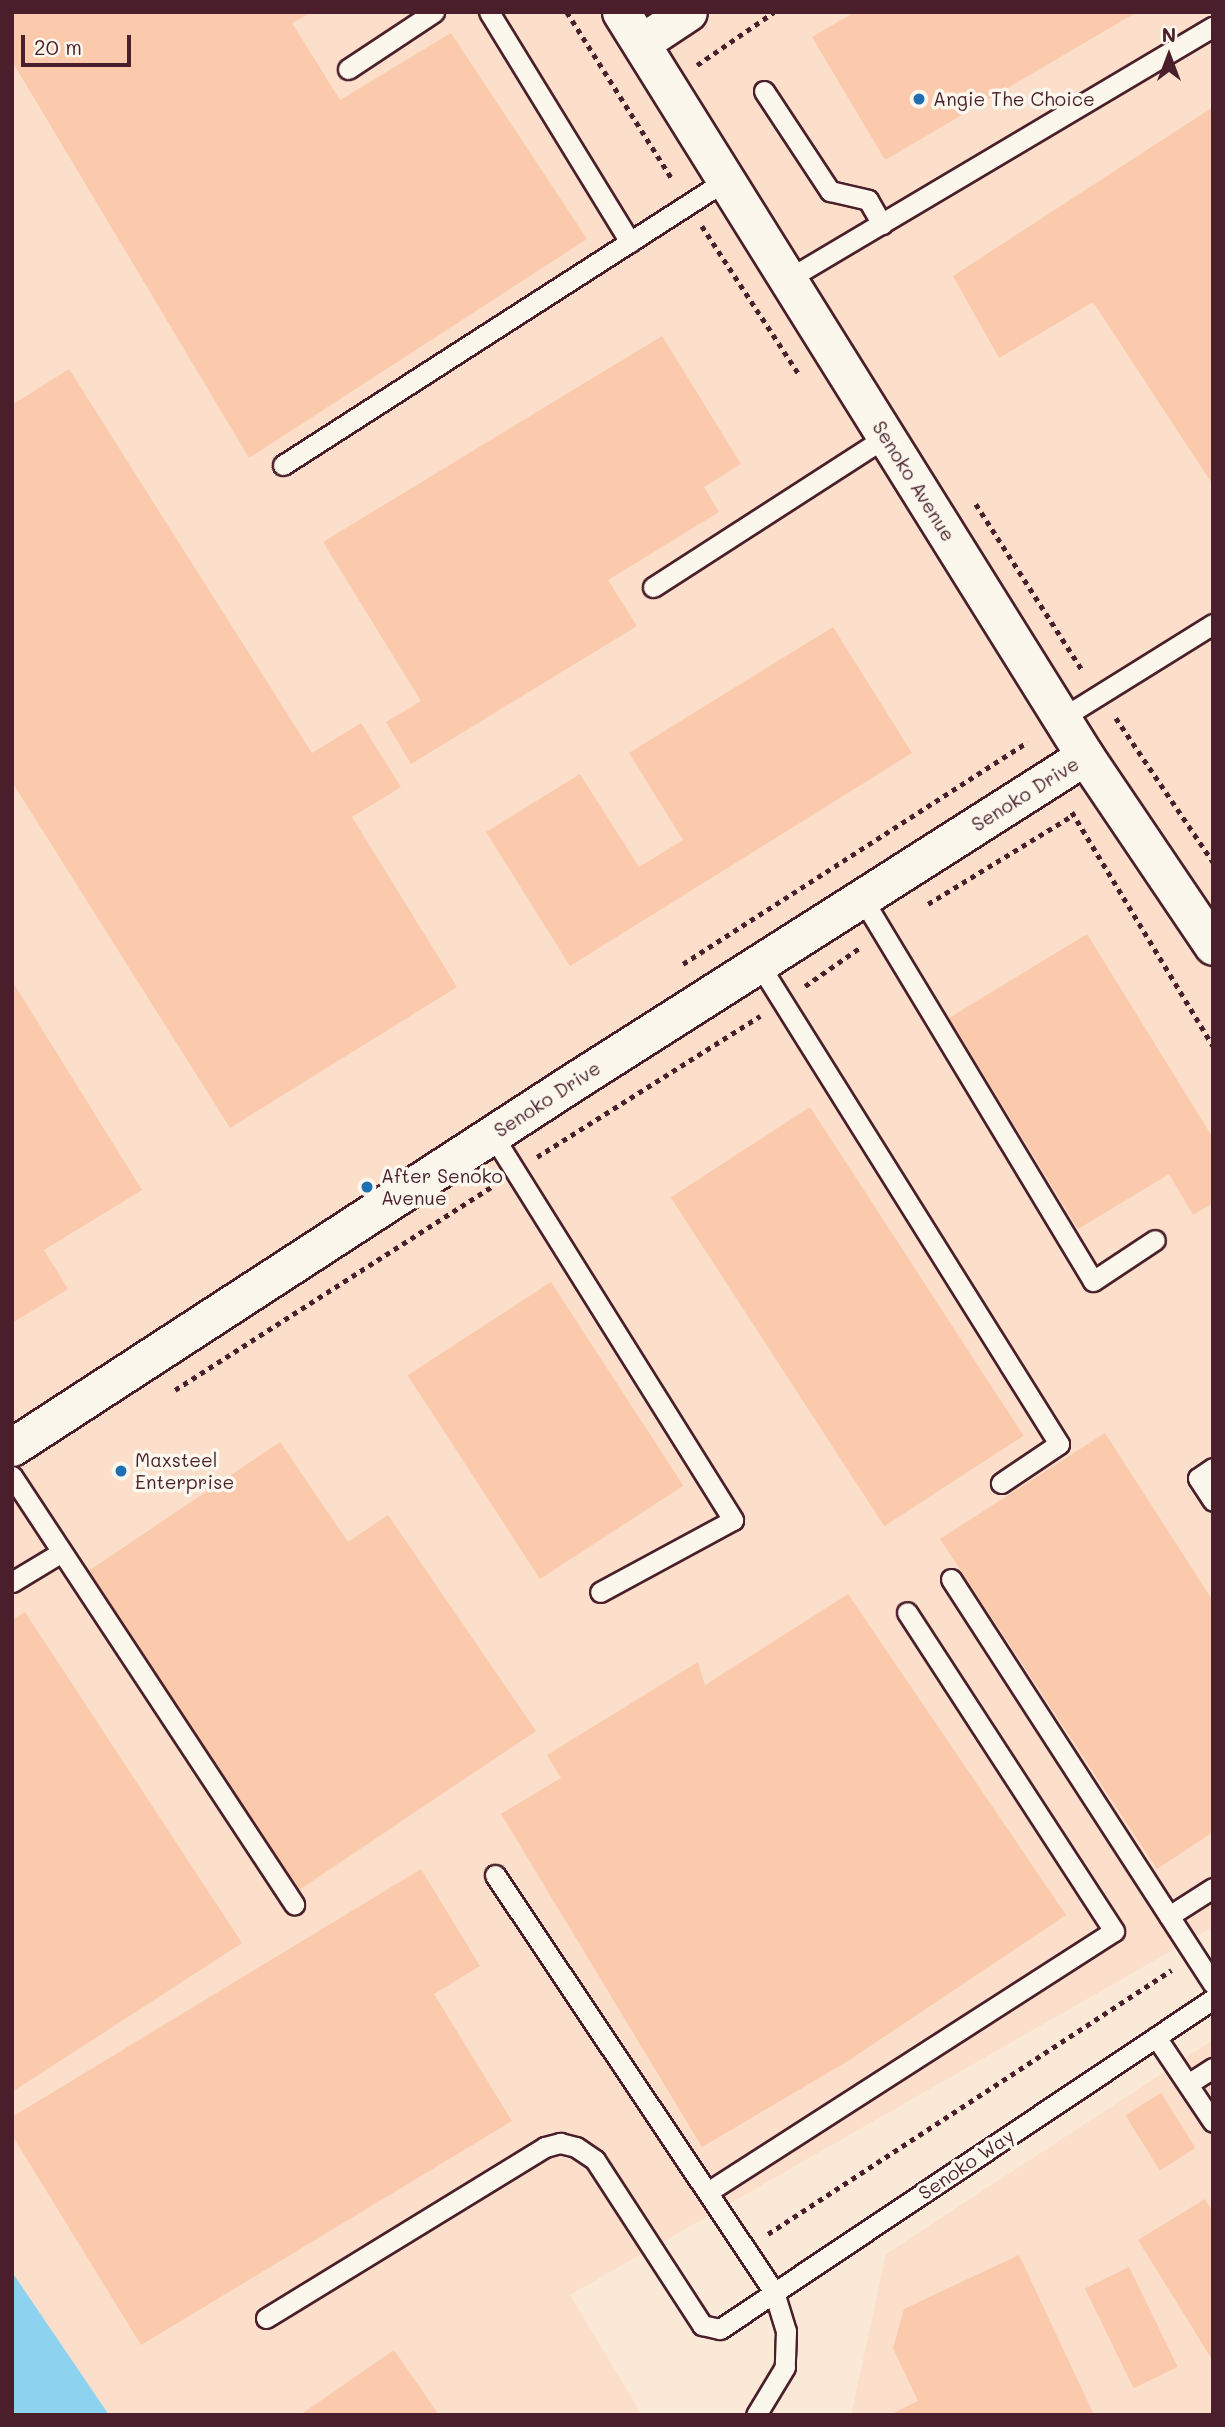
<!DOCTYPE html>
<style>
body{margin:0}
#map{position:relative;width:1225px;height:2427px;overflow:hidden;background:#fbe9d8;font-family:Mali,sans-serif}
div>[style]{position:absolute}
.built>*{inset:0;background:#fbdfca}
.water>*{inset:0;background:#8dd2ef}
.building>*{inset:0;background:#fbc9ab;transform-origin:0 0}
.path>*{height:4.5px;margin-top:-2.25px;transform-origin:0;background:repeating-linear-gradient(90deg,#4a1f2b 0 5px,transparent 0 10px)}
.roads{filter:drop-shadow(2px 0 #4a1f2b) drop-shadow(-2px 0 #4a1f2b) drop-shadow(0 2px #4a1f2b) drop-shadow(0 -2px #4a1f2b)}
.service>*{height:19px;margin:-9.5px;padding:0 9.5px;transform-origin:9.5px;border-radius:9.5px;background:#fbf7ec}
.minor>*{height:37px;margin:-18.5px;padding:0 18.5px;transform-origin:18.5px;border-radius:18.5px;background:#fbf7ec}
.dots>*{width:19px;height:19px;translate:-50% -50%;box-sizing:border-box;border:4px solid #fbf7ec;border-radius:50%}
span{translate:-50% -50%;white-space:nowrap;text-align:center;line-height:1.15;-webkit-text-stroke:7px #fbf7ec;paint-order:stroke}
.poi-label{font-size:19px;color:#4a1f2b}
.left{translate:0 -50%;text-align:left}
.street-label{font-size:19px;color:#4a1f2b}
.frame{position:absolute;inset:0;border:14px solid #4a1f2b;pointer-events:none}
.north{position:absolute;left:1134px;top:21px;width:70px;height:70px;-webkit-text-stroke:5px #fbf7ec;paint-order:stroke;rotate:0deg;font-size:19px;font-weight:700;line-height:28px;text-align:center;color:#4a1f2b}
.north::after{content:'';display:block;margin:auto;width:24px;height:32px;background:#4a1f2b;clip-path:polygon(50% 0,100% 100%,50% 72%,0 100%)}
.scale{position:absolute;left:21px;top:35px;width:110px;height:32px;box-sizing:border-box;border:4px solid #4a1f2b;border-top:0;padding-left:9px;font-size:21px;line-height:24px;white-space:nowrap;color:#4a1f2b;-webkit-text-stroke:5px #fbf7ec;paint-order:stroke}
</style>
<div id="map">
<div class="built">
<div style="clip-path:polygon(12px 12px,1213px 12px,1213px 1927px,570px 2295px,642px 2415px,12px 2415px)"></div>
<div style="clip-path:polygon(1213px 2040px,1213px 2415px,851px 2415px,886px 2254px)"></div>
</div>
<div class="water">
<div style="clip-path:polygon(12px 2272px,109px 2415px,12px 2415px)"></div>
</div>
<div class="building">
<div style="clip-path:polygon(12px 12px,312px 12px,292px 23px,340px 100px,451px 33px,587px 239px,249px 458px,12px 61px)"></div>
<div style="clip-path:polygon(855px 12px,1137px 12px,885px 160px,812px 37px)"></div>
<div style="clip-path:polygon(1213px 107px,1213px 485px,1093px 302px,999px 358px,953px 276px)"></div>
<div style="clip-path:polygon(662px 336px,741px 464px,704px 487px,719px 512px,608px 580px,637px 626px,411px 764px,386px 722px,421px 701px,323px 542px)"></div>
<div style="clip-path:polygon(69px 369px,312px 753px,361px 723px,401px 787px,352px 817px,457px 987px,230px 1128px,12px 782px,12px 405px)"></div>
<div style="clip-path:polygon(833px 627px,912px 753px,570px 966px,486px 832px,580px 774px,639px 867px,683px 840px,629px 753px)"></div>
<div style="clip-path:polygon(1087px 934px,1213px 1138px,1213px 1203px,1193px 1215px,1169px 1174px,1078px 1229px,949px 1018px)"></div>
<div style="clip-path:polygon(12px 981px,142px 1190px,44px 1250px,68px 1289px,12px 1323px)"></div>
<div style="left:810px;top:1107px;width:392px;height:166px;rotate:57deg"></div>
<div style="left:551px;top:1282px;width:243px;height:171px;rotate:57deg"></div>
<div style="clip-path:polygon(1105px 1433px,1213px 1601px,1213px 1832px,1157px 1869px,940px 1539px)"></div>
<div style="clip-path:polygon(280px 1442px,348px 1542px,388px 1515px,536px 1731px,296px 1892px,81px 1576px)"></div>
<div style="clip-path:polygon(848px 1594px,1066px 1915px,848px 2061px,702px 2147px,501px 1814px,561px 1778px,547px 1755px,698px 1662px,705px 1685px)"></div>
<div style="clip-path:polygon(25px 1612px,242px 1943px,12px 2092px,12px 1620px)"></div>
<div style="clip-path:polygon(421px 1869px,480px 1966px,434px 1994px,512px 2121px,141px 2345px,12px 2135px,12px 2117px)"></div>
<div style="left:1161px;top:2093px;width:65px;height:42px;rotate:58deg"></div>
<div style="clip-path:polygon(1205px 2199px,1213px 2212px,1213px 2361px,1138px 2240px)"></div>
<div style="clip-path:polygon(1019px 2255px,1094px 2415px,889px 2415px,918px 2401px,893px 2348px,904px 2309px)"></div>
<div style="left:1129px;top:2267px;width:111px;height:49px;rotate:64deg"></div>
<div style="clip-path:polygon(394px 2350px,439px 2415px,300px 2415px)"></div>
</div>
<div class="path">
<div style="left:567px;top:12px;width:199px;rotate:57.8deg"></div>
<div style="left:697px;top:65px;width:93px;rotate:-34.5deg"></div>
<div style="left:702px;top:226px;width:177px;rotate:56.8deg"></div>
<div style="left:976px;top:504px;width:198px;rotate:57.4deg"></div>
<div style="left:1116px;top:718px;width:174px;rotate:56deg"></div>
<div style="left:1072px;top:812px;width:273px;rotate:58.9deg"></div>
<div style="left:928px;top:904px;width:170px;rotate:-31.5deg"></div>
<div style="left:683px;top:964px;width:410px;rotate:-32.8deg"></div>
<div style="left:805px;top:986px;width:68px;rotate:-34.9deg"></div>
<div style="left:537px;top:1157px;width:264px;rotate:-32.3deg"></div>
<div style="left:175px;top:1390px;width:376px;rotate:-32.7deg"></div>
<div style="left:768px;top:2234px;width:482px;rotate:-33.2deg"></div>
</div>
<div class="roads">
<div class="service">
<div style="left:489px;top:12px;width:270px;rotate:58.5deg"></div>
<div style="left:348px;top:69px;width:103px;rotate:-33.5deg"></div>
<div style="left:764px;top:91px;width:120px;rotate:56.6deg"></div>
<div style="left:830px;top:191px;width:39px;rotate:13deg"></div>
<div style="left:868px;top:200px;width:28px;rotate:60deg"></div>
<div style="left:788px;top:279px;width:494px;rotate:-30.7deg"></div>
<div style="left:283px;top:465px;width:527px;rotate:-32.75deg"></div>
<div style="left:653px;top:587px;width:277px;rotate:-32.8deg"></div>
<div style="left:1062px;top:718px;width:178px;rotate:-31.9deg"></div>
<div style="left:862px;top:898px;width:447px;rotate:58.9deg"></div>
<div style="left:1093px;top:1281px;width:74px;rotate:-33.5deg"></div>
<div style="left:759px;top:964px;width:566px;rotate:57.99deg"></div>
<div style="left:1059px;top:1444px;width:70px;rotate:146.1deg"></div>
<div style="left:492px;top:1134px;width:455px;rotate:58deg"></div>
<div style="left:733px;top:1520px;width:151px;rotate:151.6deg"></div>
<div style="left:1213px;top:1468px;width:18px;rotate:146deg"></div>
<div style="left:1198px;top:1478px;width:27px;rotate:57deg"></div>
<div style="left:12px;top:1476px;width:513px;rotate:56.62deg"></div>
<div style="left:951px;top:1579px;width:482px;rotate:57.1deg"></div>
<div style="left:12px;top:1582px;width:56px;rotate:-31.1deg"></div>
<div style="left:495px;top:1875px;width:502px;rotate:56.21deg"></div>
<div style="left:774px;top:2292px;width:41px;rotate:72.9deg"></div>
<div style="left:786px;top:2331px;width:36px;rotate:92deg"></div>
<div style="left:785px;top:2367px;width:56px;rotate:121.1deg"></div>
<div style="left:1169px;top:1916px;width:52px;rotate:-32.5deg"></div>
<div style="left:1156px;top:2037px;width:102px;rotate:56.2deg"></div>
<div style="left:1188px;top:2084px;width:30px;rotate:-33deg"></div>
<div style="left:709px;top:2191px;width:481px;rotate:-32.7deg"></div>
<div style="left:1114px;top:1931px;width:380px;rotate:-123deg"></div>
<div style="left:266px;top:2318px;width:327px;rotate:-31.5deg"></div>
<div style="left:545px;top:2147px;width:16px;rotate:-15deg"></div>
<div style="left:560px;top:2143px;width:16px;rotate:14deg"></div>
<div style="left:576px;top:2147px;width:23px;rotate:34deg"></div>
<div style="left:595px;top:2160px;width:197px;rotate:57deg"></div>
<div style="left:702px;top:2325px;width:18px;rotate:13deg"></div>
<div style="left:720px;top:2329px;width:593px;rotate:-33.8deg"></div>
</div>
<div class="minor">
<div style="left:621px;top:12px;width:877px;rotate:58.05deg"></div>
<div style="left:1085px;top:756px;width:229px;rotate:56deg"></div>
<div style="left:641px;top:43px;width:56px;rotate:-33.4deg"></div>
<div style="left:12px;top:1447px;width:669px;rotate:-33.05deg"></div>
<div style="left:573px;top:1082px;width:607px;rotate:-32.49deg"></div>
</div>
</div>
<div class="dots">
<div style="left:919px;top:99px;background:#1f6fb2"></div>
<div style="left:367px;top:1187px;background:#1f6fb2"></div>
<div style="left:121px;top:1471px;background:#1f6fb2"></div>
</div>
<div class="poi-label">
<span class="left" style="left:933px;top:99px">Angie The Choice</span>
<span class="left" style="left:381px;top:1187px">After Senoko<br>Avenue</span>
<span class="left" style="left:135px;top:1471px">Maxsteel<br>Enterprise</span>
</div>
<div class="street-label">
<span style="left:914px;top:481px;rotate:58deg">Senoko Avenue</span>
<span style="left:1025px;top:794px;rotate:-32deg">Senoko Drive</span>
<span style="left:547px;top:1099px;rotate:-33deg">Senoko Drive</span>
<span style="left:966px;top:2164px;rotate:-34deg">Senoko Way</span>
</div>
<div class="frame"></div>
<div class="north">N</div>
<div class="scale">20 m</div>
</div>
